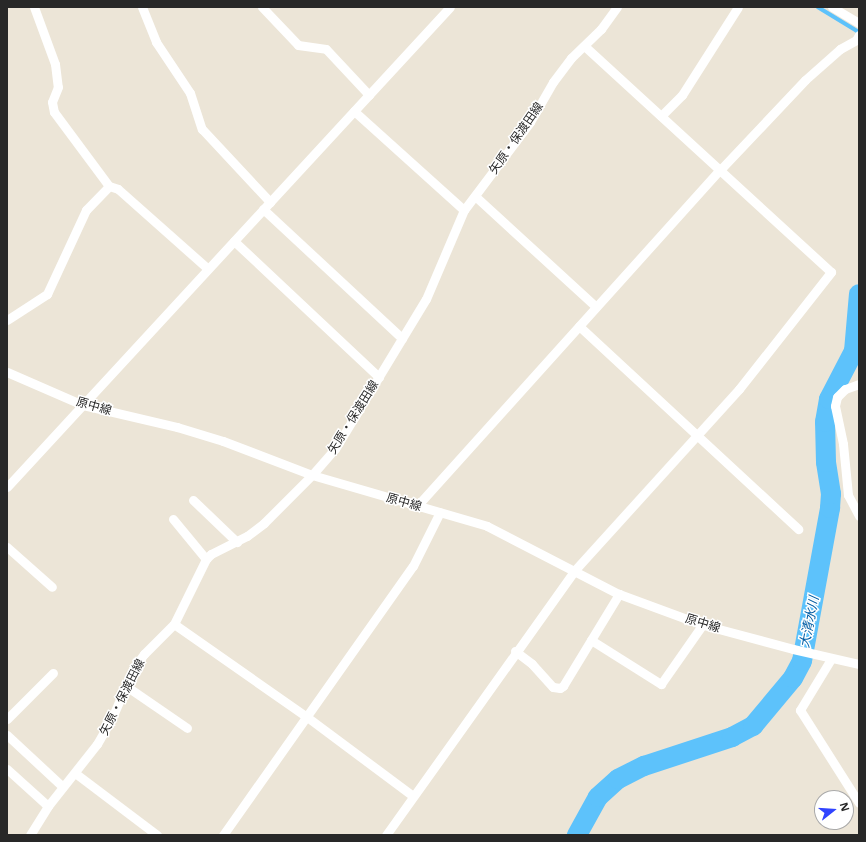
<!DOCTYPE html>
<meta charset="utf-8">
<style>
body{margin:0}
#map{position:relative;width:866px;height:842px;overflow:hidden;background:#ece5d7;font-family:"Noto Sans","Noto Sans JP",sans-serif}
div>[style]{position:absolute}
.stream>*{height:3.5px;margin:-1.75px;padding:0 1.75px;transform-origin:1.75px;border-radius:1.75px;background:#5dc2fb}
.river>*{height:20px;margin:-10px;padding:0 10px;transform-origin:10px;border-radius:10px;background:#5dc2fb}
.street>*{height:9px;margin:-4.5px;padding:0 4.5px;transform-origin:4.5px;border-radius:4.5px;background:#fff}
span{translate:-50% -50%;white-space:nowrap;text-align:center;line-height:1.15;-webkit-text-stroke:3px #fff;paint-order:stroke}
.street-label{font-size:12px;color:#282828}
.water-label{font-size:13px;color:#005ca3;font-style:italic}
.frame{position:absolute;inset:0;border:8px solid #282828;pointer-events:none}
.north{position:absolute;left:814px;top:790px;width:40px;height:40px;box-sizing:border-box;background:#fff;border:1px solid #a9a9a9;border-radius:50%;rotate:73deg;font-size:11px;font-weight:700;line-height:16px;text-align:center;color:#282828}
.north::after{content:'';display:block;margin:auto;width:14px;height:18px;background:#3144ff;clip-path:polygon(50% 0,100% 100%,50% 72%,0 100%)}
</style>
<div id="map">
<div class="stream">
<div style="left:818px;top:7px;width:48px;rotate:31.4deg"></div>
</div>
<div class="river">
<div style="left:577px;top:835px;width:43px;rotate:-61.1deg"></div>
<div style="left:598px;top:797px;width:27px;rotate:-42deg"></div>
<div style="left:618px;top:779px;width:29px;rotate:-27deg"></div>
<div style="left:644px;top:766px;width:93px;rotate:-18.2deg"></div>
<div style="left:732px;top:737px;width:24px;rotate:-28deg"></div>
<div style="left:753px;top:726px;width:62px;rotate:-50.2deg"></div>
<div style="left:793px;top:678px;width:19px;rotate:-62deg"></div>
<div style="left:802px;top:661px;width:156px;rotate:-79.6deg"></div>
<div style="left:830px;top:508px;width:14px;rotate:-86deg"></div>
<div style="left:831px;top:494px;width:32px;rotate:-99deg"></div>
<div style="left:826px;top:462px;width:40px;rotate:-91.4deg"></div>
<div style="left:825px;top:422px;width:23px;rotate:-80deg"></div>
<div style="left:829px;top:399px;width:54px;rotate:-62.5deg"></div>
<div style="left:854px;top:351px;width:57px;rotate:-85deg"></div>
</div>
<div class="street">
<div style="left:34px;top:7px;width:61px;rotate:69.8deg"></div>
<div style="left:55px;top:64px;width:23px;rotate:83deg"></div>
<div style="left:58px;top:87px;width:16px;rotate:112deg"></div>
<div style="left:52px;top:102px;width:10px;rotate:79deg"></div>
<div style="left:54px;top:112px;width:92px;rotate:53.4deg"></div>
<div style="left:109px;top:186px;width:9px;rotate:18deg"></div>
<div style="left:118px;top:189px;width:120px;rotate:41.6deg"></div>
<div style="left:142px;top:7px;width:38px;rotate:68deg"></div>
<div style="left:156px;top:42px;width:61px;rotate:56.3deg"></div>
<div style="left:190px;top:93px;width:38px;rotate:72deg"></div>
<div style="left:202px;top:129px;width:100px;rotate:47deg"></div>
<div style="left:262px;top:7px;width:52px;rotate:46.5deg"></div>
<div style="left:298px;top:45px;width:28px;rotate:8deg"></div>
<div style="left:326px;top:49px;width:63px;rotate:46.9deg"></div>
<div style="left:832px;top:7px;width:31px;rotate:31deg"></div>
<div style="left:354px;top:111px;width:148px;rotate:42deg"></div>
<div style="left:661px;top:116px;width:30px;rotate:-45deg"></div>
<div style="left:682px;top:95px;width:104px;rotate:-57.5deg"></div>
<div style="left:475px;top:196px;width:164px;rotate:42.5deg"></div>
<div style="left:263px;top:209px;width:190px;rotate:42.9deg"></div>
<div style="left:234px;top:241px;width:199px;rotate:43.2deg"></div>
<div style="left:7px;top:320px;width:48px;rotate:-33deg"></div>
<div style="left:47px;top:294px;width:93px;rotate:-65.1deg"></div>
<div style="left:86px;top:210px;width:33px;rotate:-46deg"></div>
<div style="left:579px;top:326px;width:299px;rotate:42.8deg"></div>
<div style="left:7px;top:372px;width:83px;rotate:23.5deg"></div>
<div style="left:83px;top:405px;width:97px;rotate:13.2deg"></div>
<div style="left:177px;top:427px;width:48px;rotate:16.9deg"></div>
<div style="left:223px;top:441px;width:95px;rotate:20.9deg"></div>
<div style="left:312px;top:475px;width:182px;rotate:16.2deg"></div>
<div style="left:487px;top:526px;width:148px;rotate:27.3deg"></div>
<div style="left:619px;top:594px;width:86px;rotate:20.3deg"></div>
<div style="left:700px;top:624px;width:96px;rotate:15deg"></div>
<div style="left:793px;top:649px;width:68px;rotate:12.8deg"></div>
<div style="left:859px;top:384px;width:15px;rotate:160deg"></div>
<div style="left:845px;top:389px;width:11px;rotate:135deg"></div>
<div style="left:837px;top:397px;width:9px;rotate:103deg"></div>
<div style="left:835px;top:406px;width:39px;rotate:78deg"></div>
<div style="left:843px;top:444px;width:51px;rotate:84.4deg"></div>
<div style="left:848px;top:495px;width:24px;rotate:62deg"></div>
<div style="left:7px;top:487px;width:653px;rotate:-47.3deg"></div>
<div style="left:193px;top:500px;width:61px;rotate:43.7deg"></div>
<div style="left:417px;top:506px;width:452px;rotate:-48deg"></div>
<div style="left:720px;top:170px;width:124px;rotate:-46.6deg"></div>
<div style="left:805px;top:80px;width:47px;rotate:-41.5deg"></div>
<div style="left:840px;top:49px;width:18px;rotate:-29deg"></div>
<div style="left:856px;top:40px;width:6px;rotate:-59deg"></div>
<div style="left:173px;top:519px;width:52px;rotate:50.5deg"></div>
<div style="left:7px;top:547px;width:60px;rotate:41.6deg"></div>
<div style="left:174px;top:624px;width:162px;rotate:35deg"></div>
<div style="left:307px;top:717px;width:132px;rotate:36.7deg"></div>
<div style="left:591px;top:640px;width:83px;rotate:32.2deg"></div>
<div style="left:661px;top:684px;width:73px;rotate:-55deg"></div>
<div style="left:515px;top:651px;width:21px;rotate:37deg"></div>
<div style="left:532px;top:664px;width:31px;rotate:48deg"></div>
<div style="left:553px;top:687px;width:7px;rotate:8deg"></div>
<div style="left:560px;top:688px;width:4px;rotate:-34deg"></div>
<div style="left:563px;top:686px;width:108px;rotate:-58.7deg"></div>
<div style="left:831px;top:659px;width:60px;rotate:121.3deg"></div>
<div style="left:800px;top:710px;width:110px;rotate:57.6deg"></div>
<div style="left:126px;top:686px;width:74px;rotate:34.5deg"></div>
<div style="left:7px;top:719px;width:65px;rotate:-45deg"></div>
<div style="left:7px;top:735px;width:76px;rotate:42.9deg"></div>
<div style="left:7px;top:769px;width:55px;rotate:42.1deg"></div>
<div style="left:75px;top:773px;width:103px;rotate:37.1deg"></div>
<div style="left:30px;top:835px;width:34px;rotate:-58deg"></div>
<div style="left:48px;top:806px;width:79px;rotate:-51.7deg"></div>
<div style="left:97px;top:744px;width:30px;rotate:-60deg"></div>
<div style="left:112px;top:718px;width:53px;rotate:-66.8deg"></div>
<div style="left:133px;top:669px;width:19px;rotate:-54deg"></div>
<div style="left:144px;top:654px;width:42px;rotate:-45deg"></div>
<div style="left:174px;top:624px;width:72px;rotate:-63.8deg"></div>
<div style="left:206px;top:559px;width:7px;rotate:-45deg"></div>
<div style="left:211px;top:554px;width:40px;rotate:-26.6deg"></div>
<div style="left:247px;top:536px;width:21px;rotate:-37deg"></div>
<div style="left:264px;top:523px;width:68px;rotate:-45deg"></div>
<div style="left:312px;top:475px;width:35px;rotate:-49deg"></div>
<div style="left:335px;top:449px;width:175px;rotate:-58.8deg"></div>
<div style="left:426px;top:299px;width:97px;rotate:-66.9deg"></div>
<div style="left:464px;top:210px;width:110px;rotate:-53.1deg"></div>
<div style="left:530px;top:122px;width:46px;rotate:-60.1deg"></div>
<div style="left:553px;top:82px;width:30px;rotate:-53deg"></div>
<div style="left:571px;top:58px;width:42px;rotate:-44deg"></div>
<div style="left:601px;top:29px;width:27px;rotate:-54deg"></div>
<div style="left:223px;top:835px;width:329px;rotate:-54.8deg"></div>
<div style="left:413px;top:566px;width:60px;rotate:-63.4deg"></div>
<div style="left:386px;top:835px;width:324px;rotate:-54.5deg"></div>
<div style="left:574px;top:571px;width:246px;rotate:-47.8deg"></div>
<div style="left:739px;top:389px;width:149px;rotate:-51.8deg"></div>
<div style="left:831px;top:272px;width:335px;rotate:-137.5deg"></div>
</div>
<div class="street-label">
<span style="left:516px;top:138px;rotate:-55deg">矢原・保渡田線</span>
<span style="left:94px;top:406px;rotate:16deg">原中線</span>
<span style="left:353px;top:417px;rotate:-58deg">矢原・保渡田線</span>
<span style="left:404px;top:502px;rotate:16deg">原中線</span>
<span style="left:703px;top:623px;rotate:17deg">原中線</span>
<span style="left:122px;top:697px;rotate:-63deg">矢原・保渡田線</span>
</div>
<div class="water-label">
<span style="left:809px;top:622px;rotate:-79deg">大清水川</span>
</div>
<div class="frame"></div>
<div class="north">N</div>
</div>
